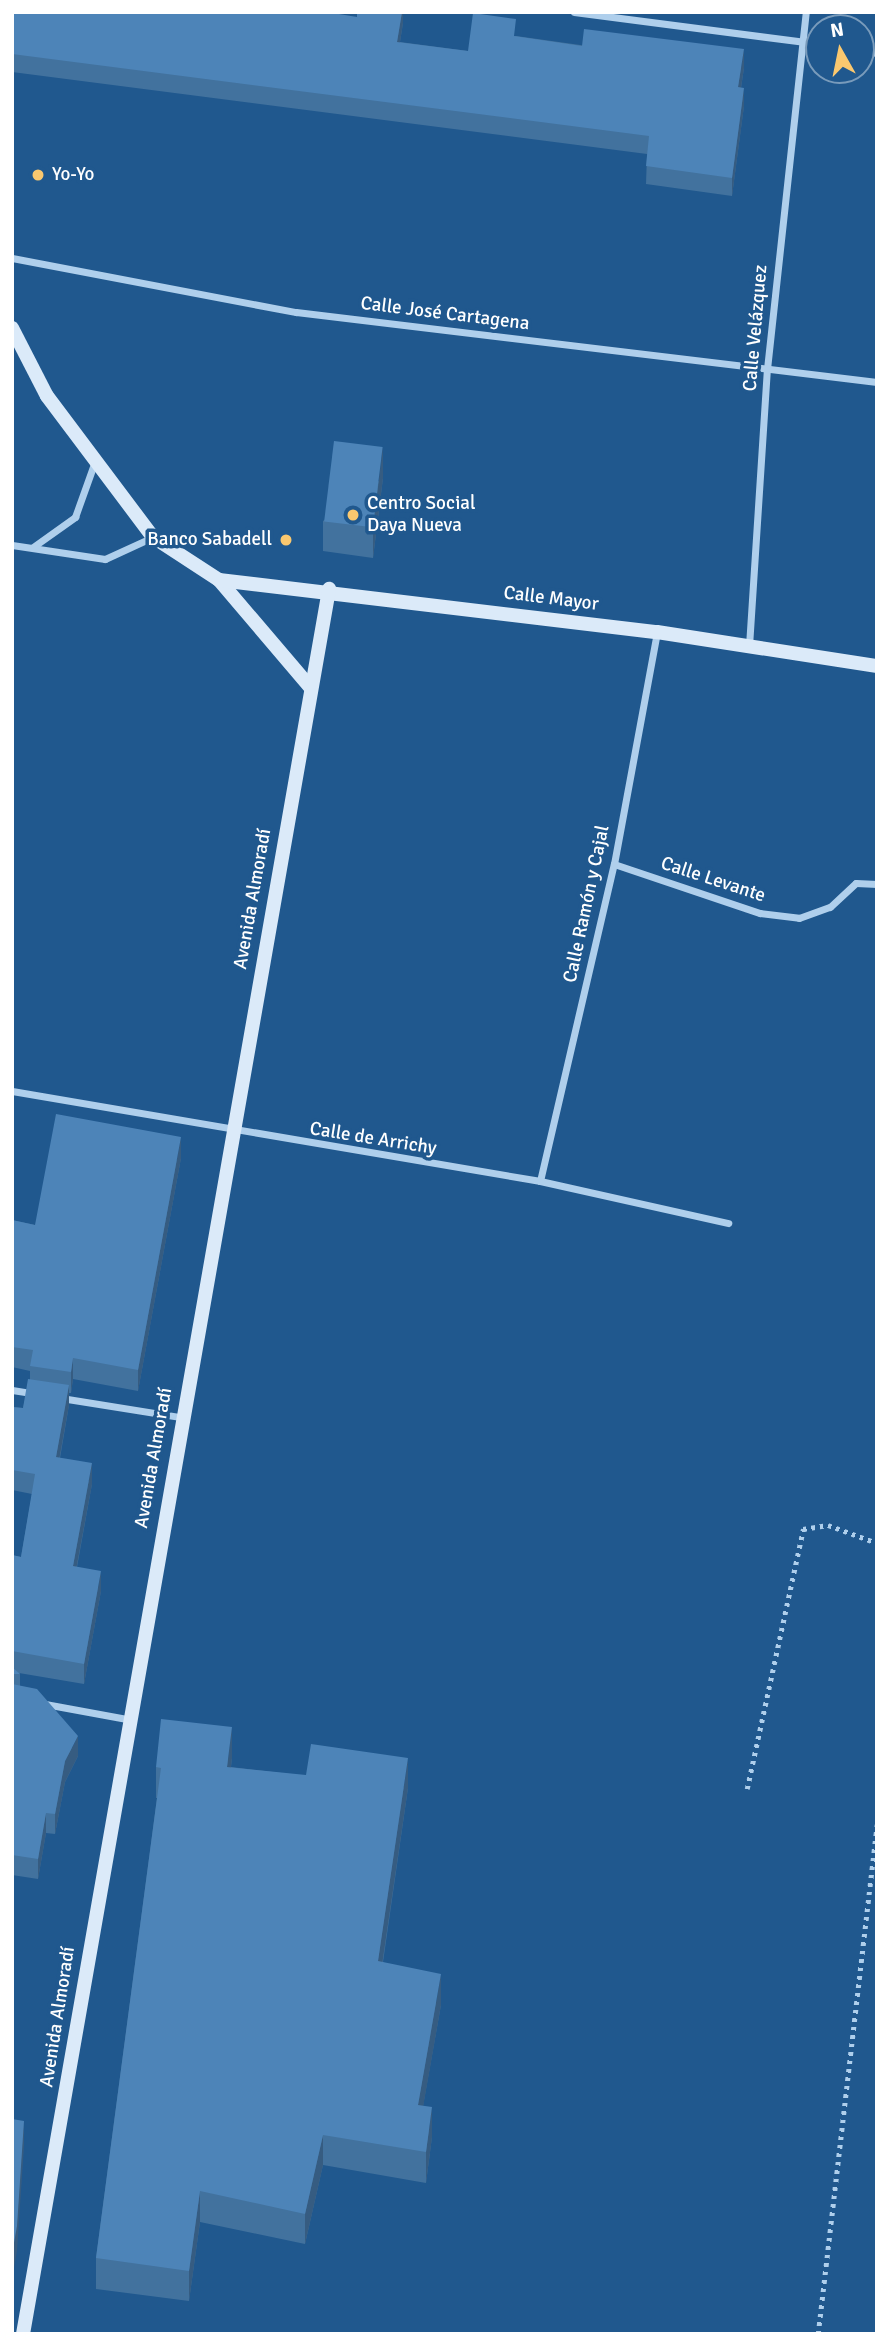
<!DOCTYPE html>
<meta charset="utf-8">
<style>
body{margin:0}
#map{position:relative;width:889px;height:2346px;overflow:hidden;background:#20588e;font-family:Signika,sans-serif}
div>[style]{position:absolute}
.path>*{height:4.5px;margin-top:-2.25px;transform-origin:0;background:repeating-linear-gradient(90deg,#afcfec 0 3.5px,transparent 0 8.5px)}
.street>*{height:7px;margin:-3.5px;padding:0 3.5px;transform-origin:3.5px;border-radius:3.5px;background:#afcfec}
.secondary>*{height:14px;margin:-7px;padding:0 7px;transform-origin:7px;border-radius:7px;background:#dbeaf9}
.wall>*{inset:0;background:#42729e}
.shaded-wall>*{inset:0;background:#365c81}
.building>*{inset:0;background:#4d84b8;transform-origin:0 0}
.dots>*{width:19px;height:19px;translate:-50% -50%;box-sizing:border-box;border:4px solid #20588e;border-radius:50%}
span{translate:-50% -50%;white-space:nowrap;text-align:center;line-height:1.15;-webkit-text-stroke:7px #20588e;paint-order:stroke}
.poi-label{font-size:19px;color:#fff}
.left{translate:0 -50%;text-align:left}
.right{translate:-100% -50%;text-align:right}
.street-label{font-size:19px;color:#fff}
.frame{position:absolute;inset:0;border:14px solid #fff;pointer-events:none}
.north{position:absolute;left:805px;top:14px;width:70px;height:70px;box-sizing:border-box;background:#20588e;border:2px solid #799bbb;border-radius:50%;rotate:351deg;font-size:19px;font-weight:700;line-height:28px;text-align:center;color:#fff}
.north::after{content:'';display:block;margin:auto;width:24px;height:32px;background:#fac86f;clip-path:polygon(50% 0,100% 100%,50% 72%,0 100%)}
</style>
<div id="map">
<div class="path">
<div style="left:747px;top:1789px;width:266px;rotate:-77.8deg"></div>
<div style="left:803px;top:1529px;width:25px;rotate:-9deg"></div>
<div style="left:828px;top:1525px;width:52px;rotate:20.2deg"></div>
<div style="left:818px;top:2334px;width:513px;rotate:-83.4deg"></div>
</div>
<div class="street">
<div style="left:574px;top:12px;width:247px;rotate:7.4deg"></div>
<div style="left:861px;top:50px;width:16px;rotate:11deg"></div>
<div style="left:12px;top:258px;width:289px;rotate:10.8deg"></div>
<div style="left:296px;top:312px;width:585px;rotate:6.87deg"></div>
<div style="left:12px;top:545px;width:94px;rotate:8.6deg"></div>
<div style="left:105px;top:559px;width:53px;rotate:-24.6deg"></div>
<div style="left:33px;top:547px;width:52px;rotate:-35.5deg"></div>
<div style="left:75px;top:517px;width:56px;rotate:-70.3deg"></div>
<div style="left:749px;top:646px;width:278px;rotate:-86.3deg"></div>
<div style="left:767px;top:369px;width:359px;rotate:-83.8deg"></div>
<div style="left:614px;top:864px;width:154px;rotate:18.6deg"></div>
<div style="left:760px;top:913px;width:39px;rotate:7deg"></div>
<div style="left:799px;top:918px;width:33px;rotate:-20deg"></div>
<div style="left:830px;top:907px;width:35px;rotate:-43deg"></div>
<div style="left:856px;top:883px;width:21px;rotate:3deg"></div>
<div style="left:12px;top:1091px;width:536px;rotate:9.67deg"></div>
<div style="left:540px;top:1181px;width:193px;rotate:12.6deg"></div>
<div style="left:540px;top:1181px;width:326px;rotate:-76.9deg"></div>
<div style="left:614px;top:864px;width:236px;rotate:-79.5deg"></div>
<div style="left:12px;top:1390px;width:20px;rotate:9deg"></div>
<div style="left:61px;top:1398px;width:121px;rotate:9.1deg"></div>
<div style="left:45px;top:1704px;width:83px;rotate:10.4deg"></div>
</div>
<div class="secondary">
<div style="left:12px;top:328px;width:76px;rotate:62.8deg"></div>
<div style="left:47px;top:396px;width:176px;rotate:53.1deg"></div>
<div style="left:153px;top:537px;width:79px;rotate:33.1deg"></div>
<div style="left:219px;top:580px;width:140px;rotate:49.6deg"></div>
<div style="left:219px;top:580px;width:441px;rotate:6.8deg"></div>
<div style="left:657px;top:632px;width:223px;rotate:8.8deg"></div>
<div style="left:23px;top:2334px;width:1772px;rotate:-80.05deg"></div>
</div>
<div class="wall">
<div style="clip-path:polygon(12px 12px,357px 17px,403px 12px,403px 23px,400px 42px,468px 51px,516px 36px,744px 68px,741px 88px,744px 106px,732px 196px,646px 184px,647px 154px,12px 72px)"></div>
<div style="clip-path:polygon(383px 478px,373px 558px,323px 551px,323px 521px)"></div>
<div style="clip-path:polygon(181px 1158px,138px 1391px,73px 1379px,71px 1393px,69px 1393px,69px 1405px,60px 1458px,92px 1484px,77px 1567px,101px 1591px,84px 1684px,19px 1673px,20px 1674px,20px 1686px,78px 1756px,65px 1782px,55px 1834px,46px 1833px,38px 1879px,12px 1875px,12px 1555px,21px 1557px,32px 1494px,12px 1490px,12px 1407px,23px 1408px,30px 1379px,30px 1371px,12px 1367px,12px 1220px,35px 1225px)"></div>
<div style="clip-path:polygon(232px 1758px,231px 1767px,408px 1788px,383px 1962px,441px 2005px,423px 2106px,432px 2137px,426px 2183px,323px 2165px,305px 2244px,200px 2222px,189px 2301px,96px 2289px,96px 2258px,157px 1798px,156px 1798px,156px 1767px)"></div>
</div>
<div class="shaded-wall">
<div style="clip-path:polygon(402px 12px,403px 12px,403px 23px,397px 60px,397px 42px)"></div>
<div style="clip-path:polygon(744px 49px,744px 68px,738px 106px,738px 87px)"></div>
<div style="clip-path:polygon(744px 88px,744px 106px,732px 196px,732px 178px)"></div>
<div style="clip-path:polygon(383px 447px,383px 478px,373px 558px,373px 527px)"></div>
<div style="clip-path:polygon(181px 1137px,181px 1158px,138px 1391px,138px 1370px)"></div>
<div style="clip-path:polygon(73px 1358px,73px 1379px,71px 1393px,71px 1372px)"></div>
<div style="clip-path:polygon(69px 1385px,69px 1405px,56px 1477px,56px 1457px)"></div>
<div style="clip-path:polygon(92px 1463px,92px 1484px,73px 1586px,73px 1566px)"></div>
<div style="clip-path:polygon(101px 1571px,101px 1591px,84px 1684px,84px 1664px)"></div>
<div style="clip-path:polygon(232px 1727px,232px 1758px,227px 1797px,227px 1767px)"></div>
<div style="clip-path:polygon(78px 1736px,78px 1756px,65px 1782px,55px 1834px,55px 1814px,65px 1761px)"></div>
<div style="clip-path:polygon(408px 1758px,408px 1788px,378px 1992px,378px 1961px)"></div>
<div style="clip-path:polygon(46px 1813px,46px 1833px,38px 1879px,38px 1859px)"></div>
<div style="clip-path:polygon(441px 1974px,441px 2005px,418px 2136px,418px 2105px)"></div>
<div style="clip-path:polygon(432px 2107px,432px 2137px,426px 2183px,426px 2152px)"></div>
<div style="clip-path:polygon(24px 2121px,24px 2146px,17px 2251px,12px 2279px,12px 2254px)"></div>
<div style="clip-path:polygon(323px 2135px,323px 2165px,305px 2244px,305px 2214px)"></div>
<div style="clip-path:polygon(200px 2191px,200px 2222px,189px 2301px,189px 2271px)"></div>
</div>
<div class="building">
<div style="clip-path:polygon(12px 12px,327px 12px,357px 17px,357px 12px,402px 12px,397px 42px,468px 51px,473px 13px,516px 19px,514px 36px,582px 46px,584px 29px,744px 49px,738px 87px,744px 88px,732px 178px,646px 166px,649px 136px,12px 54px)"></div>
<div style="left:334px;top:441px;width:49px;height:81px;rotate:7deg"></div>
<div style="clip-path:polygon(56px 1114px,181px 1137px,138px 1370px,73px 1358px,71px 1372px,30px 1366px,33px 1350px,12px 1347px,12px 1220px,35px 1225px)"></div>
<div style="clip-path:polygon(28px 1379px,69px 1385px,56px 1457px,92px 1463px,73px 1566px,101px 1571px,84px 1664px,12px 1651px,12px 1555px,21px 1557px,35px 1474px,12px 1470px,12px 1407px,23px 1408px)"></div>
<div style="clip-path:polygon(12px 1667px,20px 1674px,12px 1674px)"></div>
<div style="clip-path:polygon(12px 1684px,37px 1689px,78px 1736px,65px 1761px,55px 1814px,46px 1813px,38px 1859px,12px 1855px)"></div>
<div style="clip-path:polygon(161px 1719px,232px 1727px,227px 1767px,306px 1775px,311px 1744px,408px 1758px,378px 1961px,441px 1974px,418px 2105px,432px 2107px,426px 2152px,323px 2135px,305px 2214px,200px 2191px,189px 2271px,96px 2258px,161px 1768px,156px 1767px)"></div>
<div style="clip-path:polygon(12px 2119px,24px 2121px,17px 2226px,12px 2254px)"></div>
</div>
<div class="dots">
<div style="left:38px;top:175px;background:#fac86f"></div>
<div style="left:353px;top:515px;background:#fac86f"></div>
<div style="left:286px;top:540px;background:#fac86f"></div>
</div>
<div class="poi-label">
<span class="left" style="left:52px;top:175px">Yo-Yo</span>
<span class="left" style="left:367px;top:515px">Centro Social<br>Daya Nueva</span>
<span class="right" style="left:272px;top:540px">Banco Sabadell</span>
</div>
<div class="street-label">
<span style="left:445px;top:314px;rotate:7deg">Calle José Cartagena</span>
<span style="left:756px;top:328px;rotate:-85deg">Calle Velázquez</span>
<span style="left:551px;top:599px;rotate:7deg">Calle Mayor</span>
<span style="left:713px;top:880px;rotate:18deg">Calle Levante</span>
<span style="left:253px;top:899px;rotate:-80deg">Avenida Almoradí</span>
<span style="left:587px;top:904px;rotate:-78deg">Calle Ramón y Cajal</span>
<span style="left:373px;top:1139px;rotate:9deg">Calle de Arrichy</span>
<span style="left:154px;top:1458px;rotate:-80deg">Avenida Almoradí</span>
<span style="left:58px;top:2017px;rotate:-81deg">Avenida Almoradí</span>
</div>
<div class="frame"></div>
<div class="north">N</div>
</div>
